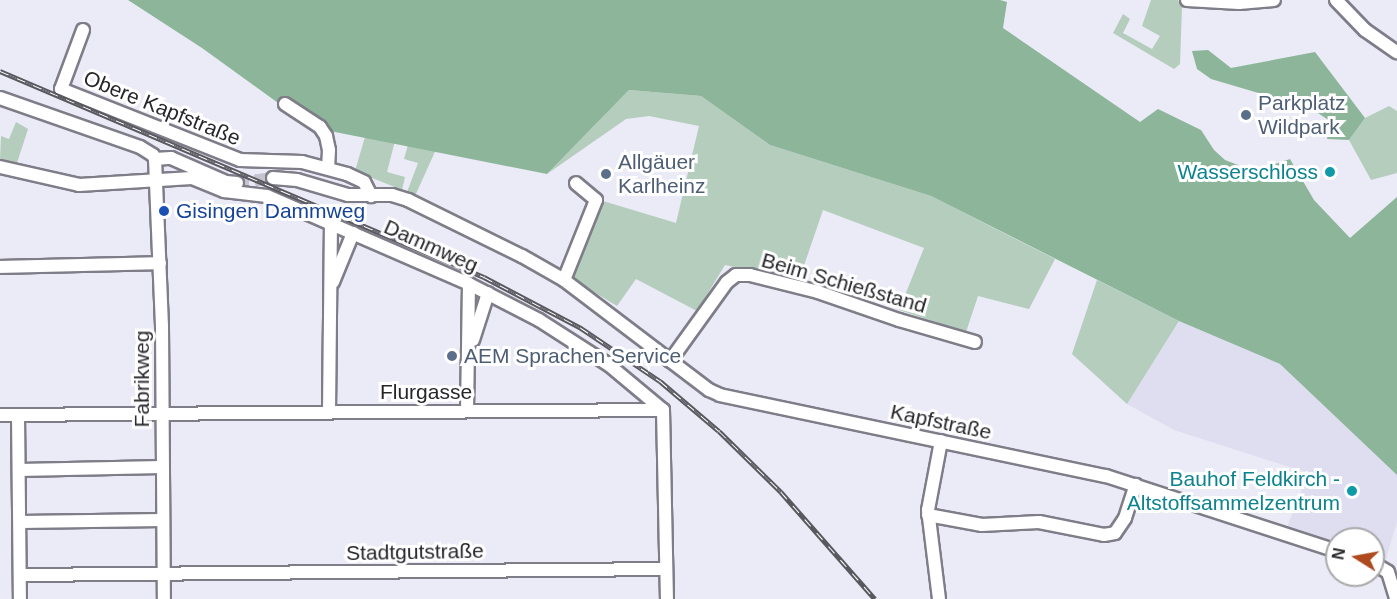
<!DOCTYPE html>
<meta charset="utf-8">
<style>
body{margin:0}
#map{position:relative;width:1397px;height:599px;overflow:hidden;background:#ebeaf7;font-family:Helvetica,sans-serif}
div>[style]{position:absolute}
.built>*{inset:0;background:#dfdef1}
.green>*{inset:0;background:#b4cdbc}
.forest>*{inset:0;background:#8cb59a}
.minor-tunnel>*{height:12px;margin-top:-6px;transform-origin:0;background:repeating-linear-gradient(90deg,#c4c3ce 0 12px,transparent 0 18px)}
.roads{filter:drop-shadow(2px 0 #7e7d88) drop-shadow(-2px 0 #7e7d88) drop-shadow(0 2px #7e7d88) drop-shadow(0 -2px #7e7d88)}
.minor>*{height:12px;margin:-6px;padding:0 6px;transform-origin:6px;border-radius:6px;background:#fff}
.rail>*{height:5px;margin-top:-2.5px;transform-origin:0;background:repeating-linear-gradient(90deg,#fff 0 9px,#59585f 0 18px);box-sizing:border-box;border-block:2px solid #59585f}
.dots>*{width:16px;height:16px;translate:-50% -50%;box-sizing:border-box;border:3px solid #fff;border-radius:50%}
span{translate:-50% -50%;white-space:nowrap;text-align:center;line-height:1.15;-webkit-text-stroke:6px #fff;paint-order:stroke}
.service-label{font-size:21px;color:#4e5e75}
.left{translate:0 -50%;text-align:left}
.street-label{font-size:21px;color:#27262b}
.culture-label{font-size:21px;color:#0d838f}
.right{translate:-100% -50%;text-align:right}
.transit-label{font-size:21px;color:#164399}
.north{position:absolute;left:1325px;top:527px;width:60px;height:60px;box-sizing:border-box;background:#fff;border:2px solid #a9a8aa;border-radius:50%;rotate:281deg;font-size:16px;font-weight:700;line-height:24px;text-align:center;color:#27262b}
.north::after{content:'';display:block;margin:auto;width:21px;height:27px;background:#af4a1e;clip-path:polygon(50% 0,100% 100%,50% 72%,0 100%)}
</style>
<div id="map">
<div class="built">
<div style="clip-path:polygon(1179px 321px,1280px 364px,1397px 475px,1397px 522px,1383px 569px,1373px 563px,1373px 539px,1337px 539px,1337px 551px,1284px 535px,1308px 473px,1174px 430px,1127px 404px)"></div>
</div>
<div class="green">
<div style="clip-path:polygon(1151px 0,1178px 0,1182px 7px,1180px 64px,1174px 69px,1113px 33px,1123px 14px,1130px 19px,1123px 33px,1152px 49px,1160px 36px,1142px 26px)"></div>
<div style="clip-path:polygon(629px 90px,701px 96px,770px 145px,931px 196px,1055px 259px,1029px 309px,978px 296px,966px 332px,899px 310px,924px 248px,823px 210px,799px 280px,725px 265px,697px 311px,636px 279px,617px 306px,571px 278px,603px 201px,676px 223px,699px 126px,649px 116px,626px 119px,547px 174px)"></div>
<div style="clip-path:polygon(1389px 106px,1397px 111px,1397px 173px,1371px 180px,1349px 140px,1365px 118px)"></div>
<div style="clip-path:polygon(16px 122px,28px 129px,16px 166px,0 160px,1px 136px,9px 139px)"></div>
<div style="clip-path:polygon(367px 130px,438px 145px,415px 196px,407px 192px,418px 163px,404px 159px,409px 141px,396px 137px,387px 172px,405px 177px,402px 190px,355px 171px)"></div>
<div style="clip-path:polygon(1097px 280px,1179px 321px,1127px 404px,1072px 354px)"></div>
</div>
<div class="forest">
<div style="clip-path:polygon(128px 0,1000px 0,1007px 2px,1003px 28px,1140px 122px,1158px 109px,1201px 130px,1214px 150px,1225px 160px,1243px 167px,1266px 167px,1290px 159px,1314px 200px,1350px 238px,1397px 197px,1397px 475px,1280px 364px,1179px 321px,931px 196px,770px 145px,701px 96px,629px 90px,547px 174px,335px 132px,285px 108px,202px 48px)"></div>
<div style="clip-path:polygon(1208px 50px,1231px 68px,1315px 52px,1365px 118px,1349px 140px,1327px 139px,1330px 121px,1312px 109px,1211px 79px,1197px 69px,1192px 51px)"></div>
</div>
<div class="minor-tunnel">
<div style="left:237px;top:183px;width:36px;rotate:-8deg"></div>
</div>
<div class="roads">
<div class="minor">
<div style="left:1187px;top:0;width:52px;rotate:3.3deg"></div>
<div style="left:1239px;top:3px;width:35px;rotate:-5deg"></div>
<div style="left:1336px;top:0;width:42px;rotate:46deg"></div>
<div style="left:1365px;top:30px;width:39px;rotate:35deg"></div>
<div style="left:83px;top:30px;width:63px;rotate:110.4deg"></div>
<div style="left:61px;top:89px;width:193px;rotate:21.6deg"></div>
<div style="left:240px;top:160px;width:62px;rotate:1.8deg"></div>
<div style="left:302px;top:162px;width:47px;rotate:14.9deg"></div>
<div style="left:347px;top:174px;width:19px;rotate:25deg"></div>
<div style="left:364px;top:182px;width:16px;rotate:63deg"></div>
<div style="left:0;top:98px;width:148px;rotate:19.3deg"></div>
<div style="left:140px;top:147px;width:15px;rotate:32deg"></div>
<div style="left:153px;top:155px;width:4px;rotate:63deg"></div>
<div style="left:285px;top:104px;width:42px;rotate:33.3deg"></div>
<div style="left:320px;top:127px;width:11px;rotate:56deg"></div>
<div style="left:326px;top:136px;width:14px;rotate:78deg"></div>
<div style="left:329px;top:150px;width:18px;rotate:93deg"></div>
<div style="left:155px;top:159px;width:168px;rotate:87.6deg"></div>
<div style="left:162px;top:327px;width:272px;rotate:89.6deg"></div>
<div style="left:155px;top:159px;width:16px;rotate:-4deg"></div>
<div style="left:171px;top:158px;width:60px;rotate:23.6deg"></div>
<div style="left:226px;top:182px;width:11px;rotate:5deg"></div>
<div style="left:0;top:167px;width:81px;rotate:12.8deg"></div>
<div style="left:79px;top:185px;width:113px;rotate:-3.5deg"></div>
<div style="left:192px;top:178px;width:35px;rotate:22deg"></div>
<div style="left:224px;top:191px;width:43px;rotate:6.6deg"></div>
<div style="left:267px;top:196px;width:220px;rotate:23.5deg"></div>
<div style="left:469px;top:284px;width:79px;rotate:27.2deg"></div>
<div style="left:539px;top:320px;width:83px;rotate:32.7deg"></div>
<div style="left:609px;top:365px;width:70px;rotate:39.8deg"></div>
<div style="left:273px;top:178px;width:24px;rotate:5deg"></div>
<div style="left:297px;top:180px;width:53px;rotate:16.4deg"></div>
<div style="left:348px;top:195px;width:44px"></div>
<div style="left:392px;top:195px;width:17px;rotate:17deg"></div>
<div style="left:408px;top:200px;width:127px;rotate:26.2deg"></div>
<div style="left:522px;top:256px;width:48px;rotate:29.7deg"></div>
<div style="left:564px;top:280px;width:182px;rotate:37.2deg"></div>
<div style="left:709px;top:390px;width:12px;rotate:24deg"></div>
<div style="left:720px;top:395px;width:394px;rotate:11.9deg"></div>
<div style="left:1106px;top:476px;width:243px;rotate:18deg"></div>
<div style="left:0;top:267px;width:160px;rotate:-1.4deg"></div>
<div style="left:564px;top:280px;width:86px;rotate:-68.2deg"></div>
<div style="left:596px;top:200px;width:26px;rotate:-140deg"></div>
<div style="left:333px;top:282px;width:53px;rotate:-67.8deg"></div>
<div style="left:473px;top:340px;width:49px;rotate:-72.3deg"></div>
<div style="left:670px;top:361px;width:97px;rotate:-54.2deg"></div>
<div style="left:727px;top:282px;width:11px;rotate:-38deg"></div>
<div style="left:736px;top:275px;width:14px"></div>
<div style="left:750px;top:275px;width:70px;rotate:14deg"></div>
<div style="left:818px;top:292px;width:86px;rotate:19.1deg"></div>
<div style="left:899px;top:320px;width:79px;rotate:16.1deg"></div>
<div style="left:467px;top:411px;width:127px;rotate:-89.1deg"></div>
<div style="left:329px;top:412px;width:189px;rotate:-89.4deg"></div>
<div style="left:0;top:415px;width:663px;rotate:-0.43deg"></div>
<div style="left:663px;top:410px;width:189px;rotate:88.8deg"></div>
<div style="left:18px;top:415px;width:184px;rotate:89.4deg"></div>
<div style="left:19px;top:470px;width:143px;rotate:-1.2deg"></div>
<div style="left:928px;top:515px;width:55px;rotate:10.5deg"></div>
<div style="left:982px;top:525px;width:57px;rotate:-3deg"></div>
<div style="left:1039px;top:522px;width:66px;rotate:11.3deg"></div>
<div style="left:1104px;top:535px;width:11px;rotate:-10deg"></div>
<div style="left:1115px;top:533px;width:18px;rotate:-56deg"></div>
<div style="left:1125px;top:518px;width:35px;rotate:-72deg"></div>
<div style="left:20px;top:522px;width:143px;rotate:-0.8deg"></div>
<div style="left:1373px;top:563px;width:17px;rotate:31deg"></div>
<div style="left:1388px;top:572px;width:28px;rotate:73deg"></div>
<div style="left:20px;top:575px;width:646px;rotate:-0.53deg"></div>
<div style="left:939px;top:599px;width:90px;rotate:-97deg"></div>
<div style="left:928px;top:510px;width:70px;rotate:-79.3deg"></div>
</div>
</div>
<div class="rail">
<div style="left:0;top:71px;width:526px;rotate:23.06deg"></div>
<div style="left:484px;top:277px;width:110px;rotate:27.7deg"></div>
<div style="left:581px;top:328px;width:95px;rotate:33.9deg"></div>
<div style="left:660px;top:381px;width:77px;rotate:40.3deg"></div>
<div style="left:719px;top:431px;width:87px;rotate:44.5deg"></div>
<div style="left:781px;top:492px;width:142px;rotate:48.7deg"></div>
</div>
<div class="dots">
<div style="left:1246px;top:115px;background:#5c6f8a"></div>
<div style="left:1330px;top:172px;background:#0f9aa8"></div>
<div style="left:606px;top:174px;background:#5c6f8a"></div>
<div style="left:164px;top:211px;background:#1a4fb4"></div>
<div style="left:452px;top:356px;background:#5c6f8a"></div>
<div style="left:1352px;top:491px;background:#0f9aa8"></div>
</div>
<div class="service-label">
<span class="left" style="left:1258px;top:115px">Parkplatz<br>Wildpark</span>
<span class="left" style="left:618px;top:174px">Allgäuer<br>Karlheinz</span>
<span class="left" style="left:464px;top:356px">AEM Sprachen Service</span>
</div>
<div class="street-label">
<span style="left:162px;top:108px;rotate:22deg">Obere Kapfstraße</span>
<span style="left:431px;top:246px;rotate:24deg">Dammweg</span>
<span style="left:844px;top:283px;rotate:16deg">Beim Schießstand</span>
<span style="left:142px;top:379px;rotate:-90deg">Fabrikweg</span>
<span style="left:426px;top:392px">Flurgasse</span>
<span style="left:941px;top:422px;rotate:12deg">Kapfstraße</span>
<span style="left:415px;top:552px;rotate:-1deg">Stadtgutstraße</span>
</div>
<div class="culture-label">
<span class="right" style="left:1318px;top:172px">Wasserschloss</span>
<span class="right" style="left:1340px;top:491px">Bauhof Feldkirch -<br>Altstoffsammelzentrum</span>
</div>
<div class="transit-label">
<span class="left" style="left:176px;top:211px">Gisingen Dammweg</span>
</div>
<div class="north">N</div>
</div>
